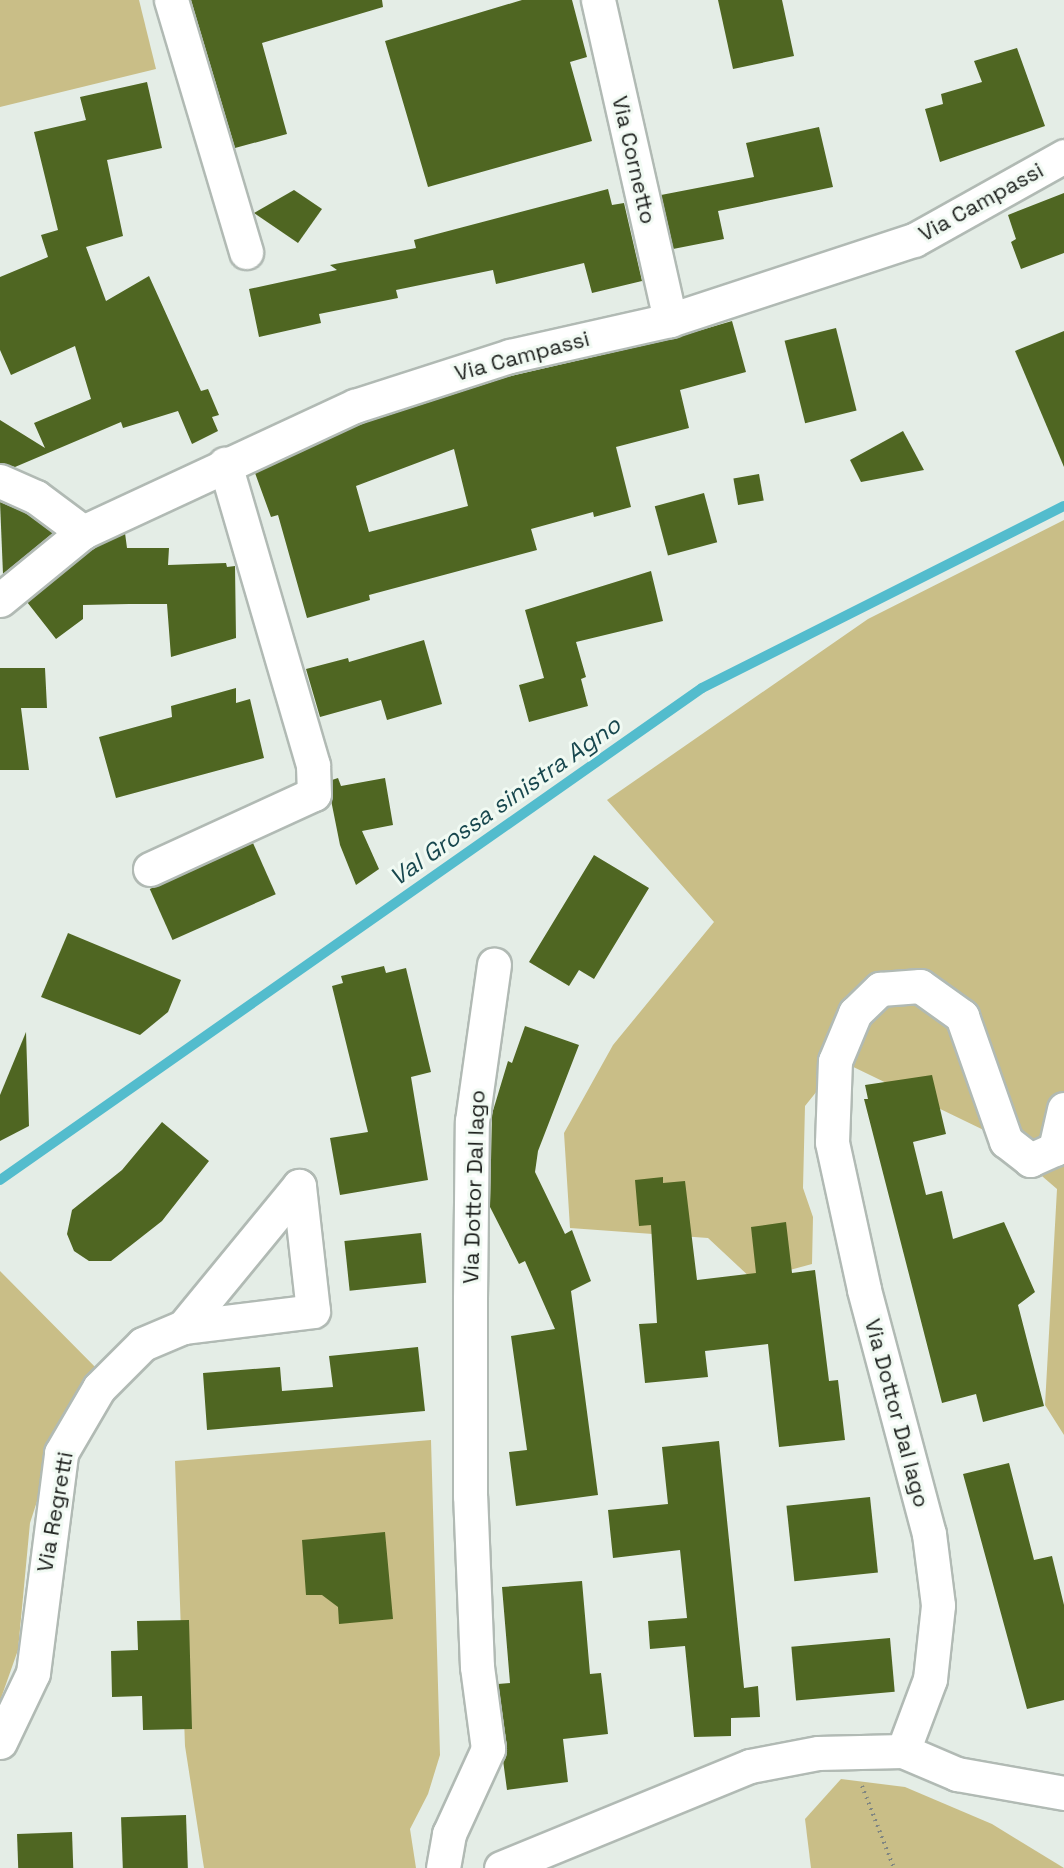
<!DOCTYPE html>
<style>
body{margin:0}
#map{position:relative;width:1064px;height:1868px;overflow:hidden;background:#e4ede6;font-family:"Space Grotesk",sans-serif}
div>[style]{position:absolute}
.green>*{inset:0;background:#c9be87}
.stream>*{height:10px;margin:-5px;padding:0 5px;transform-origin:5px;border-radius:5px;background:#53bccd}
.building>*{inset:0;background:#4f6622;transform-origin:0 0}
.path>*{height:4px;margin-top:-2px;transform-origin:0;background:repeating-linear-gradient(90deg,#808681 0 1.5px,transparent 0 6px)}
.roads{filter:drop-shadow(2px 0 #b1bab4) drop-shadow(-2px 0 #b1bab4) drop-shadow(0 2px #b1bab4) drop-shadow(0 -2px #b1bab4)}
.minor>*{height:33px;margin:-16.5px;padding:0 16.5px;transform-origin:16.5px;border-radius:16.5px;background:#fff}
span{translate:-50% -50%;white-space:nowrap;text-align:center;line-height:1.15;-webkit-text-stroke:6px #f1faf3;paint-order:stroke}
.street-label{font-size:22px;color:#1c1f1c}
.water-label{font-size:24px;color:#18474e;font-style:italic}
</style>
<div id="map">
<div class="green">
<div style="clip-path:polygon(0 0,139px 0,156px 69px,0 107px)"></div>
<div style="clip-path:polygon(1064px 520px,1064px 1435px,1045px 1405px,1057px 1189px,994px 1135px,841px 1061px,805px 1106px,803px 1188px,813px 1217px,812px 1264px,753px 1280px,708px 1238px,570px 1228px,564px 1133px,613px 1045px,714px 922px,607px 800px,868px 619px)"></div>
<div style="clip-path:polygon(0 1271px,106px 1378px,52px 1455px,30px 1523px,18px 1650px,0 1701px)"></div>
<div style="clip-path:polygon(431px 1440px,440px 1755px,428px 1794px,410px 1829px,416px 1868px,204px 1868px,185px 1746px,175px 1461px)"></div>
<div style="clip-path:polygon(841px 1779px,905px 1787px,992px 1824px,1064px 1868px,811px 1868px,805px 1819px)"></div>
</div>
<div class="stream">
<div style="left:0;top:1180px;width:857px;rotate:-35.02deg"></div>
<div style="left:702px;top:688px;width:405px;rotate:-26.7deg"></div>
</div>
<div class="building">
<div style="clip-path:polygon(191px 0,382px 0,383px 7px,262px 43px,287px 134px,235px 148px)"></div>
<div style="clip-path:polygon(522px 0,572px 0,587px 57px,570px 62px,592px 141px,428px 187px,385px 41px)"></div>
<div style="clip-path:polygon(718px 0,782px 0,794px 56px,733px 69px)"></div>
<div style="clip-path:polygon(1017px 48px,1045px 126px,940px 162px,925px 109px,943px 104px,941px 94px,982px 82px,974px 61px)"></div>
<div style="clip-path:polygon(147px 82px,162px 148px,107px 160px,123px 236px,86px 247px,106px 301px,149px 276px,201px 391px,208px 389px,219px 415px,212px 417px,218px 431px,192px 444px,178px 411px,123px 428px,121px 422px,15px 467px,0 463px,0 420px,45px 448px,34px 423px,91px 399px,75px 346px,11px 375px,0 350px,0 277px,48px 257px,41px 235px,58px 230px,34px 132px,86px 120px,80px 97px)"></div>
<div style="clip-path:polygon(819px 127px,833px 187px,718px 211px,724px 239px,673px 249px,661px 195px,754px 177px,746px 143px)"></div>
<div style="clip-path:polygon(608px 189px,612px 205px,624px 203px,642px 281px,592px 293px,584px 263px,496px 284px,493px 270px,396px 290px,398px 298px,319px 314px,321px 323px,259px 337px,249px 289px,337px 270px,330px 265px,416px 248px,414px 240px)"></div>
<div style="clip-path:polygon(294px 190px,322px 209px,298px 243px,254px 213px)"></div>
<div style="clip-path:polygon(1064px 193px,1064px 253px,1021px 269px,1011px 242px,1016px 239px,1008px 215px)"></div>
<div style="clip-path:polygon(evenodd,732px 321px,746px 372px,680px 390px,689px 428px,616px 447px,631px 507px,594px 517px,593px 512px,531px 529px,537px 550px,369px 595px,370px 600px,307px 618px,278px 515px,271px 517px,255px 473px,362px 423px,507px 377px,674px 338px,732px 321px,454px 449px,468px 506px,369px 532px,356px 486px,454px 449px)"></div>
<div style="left:836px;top:328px;width:85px;height:53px;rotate:76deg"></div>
<div style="clip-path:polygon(1064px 331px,1064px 467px,1015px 351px)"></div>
<div style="clip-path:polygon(903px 431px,924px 470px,861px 482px,850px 460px)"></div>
<div style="left:759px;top:474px;width:27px;height:26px;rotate:80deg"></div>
<div style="left:704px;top:493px;width:51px;height:51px;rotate:75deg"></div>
<div style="clip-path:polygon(0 502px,26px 513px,53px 533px,3px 574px)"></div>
<div style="clip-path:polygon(125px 533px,127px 548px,169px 548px,168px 565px,226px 563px,227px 567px,235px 566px,236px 638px,171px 657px,167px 604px,129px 604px,83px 605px,83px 619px,56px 639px,27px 602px,93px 548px)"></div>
<div style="clip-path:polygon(651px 571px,663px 621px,576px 642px,586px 677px,581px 679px,588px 706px,529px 722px,519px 685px,544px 678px,525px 610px)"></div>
<div style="clip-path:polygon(424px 640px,442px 704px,387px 720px,381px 700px,320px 717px,306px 669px,348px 658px,349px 662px)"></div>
<div style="clip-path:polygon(0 668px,45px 668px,47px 708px,21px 708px,29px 770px,0 770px)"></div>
<div style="clip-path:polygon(236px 688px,236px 703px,250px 699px,264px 758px,116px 798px,99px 737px,172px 717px,171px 706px)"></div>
<div style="clip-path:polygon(338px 778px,341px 786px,385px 778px,393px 825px,362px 831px,379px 869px,356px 885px,340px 845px,331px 800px,332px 780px)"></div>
<div style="left:253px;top:843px;width:56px;height:113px;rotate:66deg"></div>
<div style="clip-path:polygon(594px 855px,649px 888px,594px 979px,579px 970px,569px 986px,529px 962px)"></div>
<div style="clip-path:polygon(68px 933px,181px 980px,168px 1012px,140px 1035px,41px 997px)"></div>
<div style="clip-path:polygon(384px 966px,386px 973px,406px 968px,431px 1072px,411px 1077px,428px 1180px,340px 1195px,330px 1138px,368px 1132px,332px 986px,343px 983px,341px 976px)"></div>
<div style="clip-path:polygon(525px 1026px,579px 1045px,538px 1151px,535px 1172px,565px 1234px,572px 1230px,591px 1281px,571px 1291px,598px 1495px,516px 1506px,509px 1452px,527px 1450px,511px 1336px,555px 1329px,525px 1261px,519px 1264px,490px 1207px,492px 1114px,508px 1061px,512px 1063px)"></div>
<div style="clip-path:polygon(26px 1032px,29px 1126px,0 1141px,0 1095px)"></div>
<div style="clip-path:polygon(932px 1075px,946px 1134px,913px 1142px,926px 1195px,942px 1191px,953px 1239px,1004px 1222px,1035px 1292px,1018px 1305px,1044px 1406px,983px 1422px,976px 1394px,942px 1403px,864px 1099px,868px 1099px,865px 1085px)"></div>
<div style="clip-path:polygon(162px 1122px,209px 1161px,162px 1221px,111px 1261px,89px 1261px,74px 1251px,67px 1234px,72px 1210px,122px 1170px)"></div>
<div style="clip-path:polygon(663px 1177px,663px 1183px,685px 1181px,697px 1280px,756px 1273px,751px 1227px,786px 1222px,792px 1273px,815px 1270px,829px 1381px,838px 1380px,845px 1440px,779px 1447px,768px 1344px,705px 1351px,708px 1377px,645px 1383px,639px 1324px,657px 1323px,651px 1225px,639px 1226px,635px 1180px)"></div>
<div style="left:421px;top:1233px;width:50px;height:77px;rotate:84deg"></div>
<div style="clip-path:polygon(418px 1347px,425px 1411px,207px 1430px,203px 1373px,280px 1367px,282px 1391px,333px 1387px,329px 1356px)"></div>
<div style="clip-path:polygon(719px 1441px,744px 1688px,758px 1686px,760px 1717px,731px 1718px,731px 1736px,694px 1737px,685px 1646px,650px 1649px,648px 1621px,687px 1618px,680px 1550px,613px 1558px,608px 1510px,668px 1504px,662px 1447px)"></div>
<div style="clip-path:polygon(1009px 1463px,1034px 1560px,1052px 1556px,1064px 1605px,1064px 1700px,1027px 1709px,963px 1474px)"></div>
<div style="left:870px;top:1497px;width:76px;height:84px;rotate:84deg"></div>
<div style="clip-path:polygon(385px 1532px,393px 1619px,339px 1624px,338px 1607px,322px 1595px,306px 1595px,302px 1540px)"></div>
<div style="clip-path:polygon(582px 1581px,590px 1674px,601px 1673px,608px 1734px,563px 1739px,568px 1782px,507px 1790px,503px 1760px,507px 1747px,498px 1684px,510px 1683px,502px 1587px)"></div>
<div style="clip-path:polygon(189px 1620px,192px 1729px,143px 1730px,142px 1696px,112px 1697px,111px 1651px,138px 1650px,137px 1621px)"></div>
<div style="left:890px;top:1638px;width:54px;height:99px;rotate:85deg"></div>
<div style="left:186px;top:1815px;width:53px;height:65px;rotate:88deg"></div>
<div style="left:72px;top:1832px;width:36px;height:55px;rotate:88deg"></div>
</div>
<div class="path">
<div style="left:862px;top:1786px;width:88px;rotate:68.7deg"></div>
</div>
<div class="roads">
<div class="minor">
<div style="left:171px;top:0;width:263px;rotate:73.4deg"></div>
<div style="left:598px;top:0;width:328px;rotate:77.3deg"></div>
<div style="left:0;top:481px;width:39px;rotate:24deg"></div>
<div style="left:36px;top:497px;width:59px;rotate:36.7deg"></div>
<div style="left:0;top:600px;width:107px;rotate:-39.3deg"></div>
<div style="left:83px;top:532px;width:300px;rotate:-24.9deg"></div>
<div style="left:355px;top:406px;width:163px;rotate:-17.9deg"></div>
<div style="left:510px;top:356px;width:164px;rotate:-12.7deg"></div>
<div style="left:670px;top:320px;width:257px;rotate:-18.2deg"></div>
<div style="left:914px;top:240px;width:172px;rotate:-29.2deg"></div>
<div style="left:150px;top:869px;width:180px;rotate:-24.6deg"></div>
<div style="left:314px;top:794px;width:29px;rotate:-92deg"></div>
<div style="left:313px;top:765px;width:314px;rotate:-106.3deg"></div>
<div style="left:0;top:1742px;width:76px;rotate:-64.4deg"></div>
<div style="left:33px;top:1673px;width:222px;rotate:-82.7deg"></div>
<div style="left:61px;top:1453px;width:75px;rotate:-59.7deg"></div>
<div style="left:99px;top:1388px;width:62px;rotate:-45deg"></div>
<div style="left:143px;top:1344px;width:43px;rotate:-23deg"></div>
<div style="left:183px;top:1327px;width:131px;rotate:-7deg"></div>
<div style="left:313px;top:1311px;width:126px;rotate:-96.4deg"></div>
<div style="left:299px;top:1186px;width:183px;rotate:129.4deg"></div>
<div style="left:903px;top:1751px;width:59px;rotate:23.1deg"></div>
<div style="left:957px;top:1774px;width:109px;rotate:10.1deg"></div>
<div style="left:443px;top:1868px;width:35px;rotate:-80deg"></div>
<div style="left:449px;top:1834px;width:94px;rotate:-65.4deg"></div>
<div style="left:488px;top:1749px;width:83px;rotate:-97.6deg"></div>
<div style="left:477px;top:1667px;width:171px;rotate:-92.3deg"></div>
<div style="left:470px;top:1496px;width:197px;rotate:-90deg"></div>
<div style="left:470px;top:1299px;width:178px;rotate:-89.4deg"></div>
<div style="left:472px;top:1121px;width:158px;rotate:-82deg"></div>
<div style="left:501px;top:1868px;width:269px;rotate:-22.3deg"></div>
<div style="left:750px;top:1766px;width:69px;rotate:-10.8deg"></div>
<div style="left:818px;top:1753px;width:85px;rotate:-1.3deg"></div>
<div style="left:903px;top:1751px;width:77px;rotate:-69.4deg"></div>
<div style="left:930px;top:1679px;width:74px;rotate:-83.8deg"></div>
<div style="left:938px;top:1605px;width:72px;rotate:-97.2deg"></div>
<div style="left:929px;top:1534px;width:253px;rotate:-104.9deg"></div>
<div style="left:864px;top:1289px;width:150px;rotate:-102.3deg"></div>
<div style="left:832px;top:1142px;width:81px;rotate:-87.9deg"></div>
<div style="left:835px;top:1061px;width:52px;rotate:-67.4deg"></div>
<div style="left:855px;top:1013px;width:35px;rotate:-44deg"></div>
<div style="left:880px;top:989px;width:40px;rotate:-4.3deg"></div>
<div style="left:920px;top:986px;width:52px;rotate:35.5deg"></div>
<div style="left:962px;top:1016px;width:133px;rotate:70.6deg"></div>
<div style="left:1006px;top:1141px;width:31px;rotate:38deg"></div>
<div style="left:1030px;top:1160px;width:27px;rotate:-24deg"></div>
<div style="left:1055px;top:1149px;width:41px;rotate:-77.3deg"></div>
</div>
</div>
<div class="street-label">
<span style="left:634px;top:160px;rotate:77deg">Via Cornetto</span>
<span style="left:981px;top:202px;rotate:-29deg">Via Campassi</span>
<span style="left:522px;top:356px;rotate:-15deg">Via Campassi</span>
<span style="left:474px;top:1187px;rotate:-88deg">Via Dottor Dal lago</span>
<span style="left:897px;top:1413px;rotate:75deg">Via Dottor Dal lago</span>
<span style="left:55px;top:1512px;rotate:-80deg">Via Regretti</span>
</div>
<div class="water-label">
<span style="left:505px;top:801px;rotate:-35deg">Val Grossa sinistra Agno</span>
</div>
</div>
